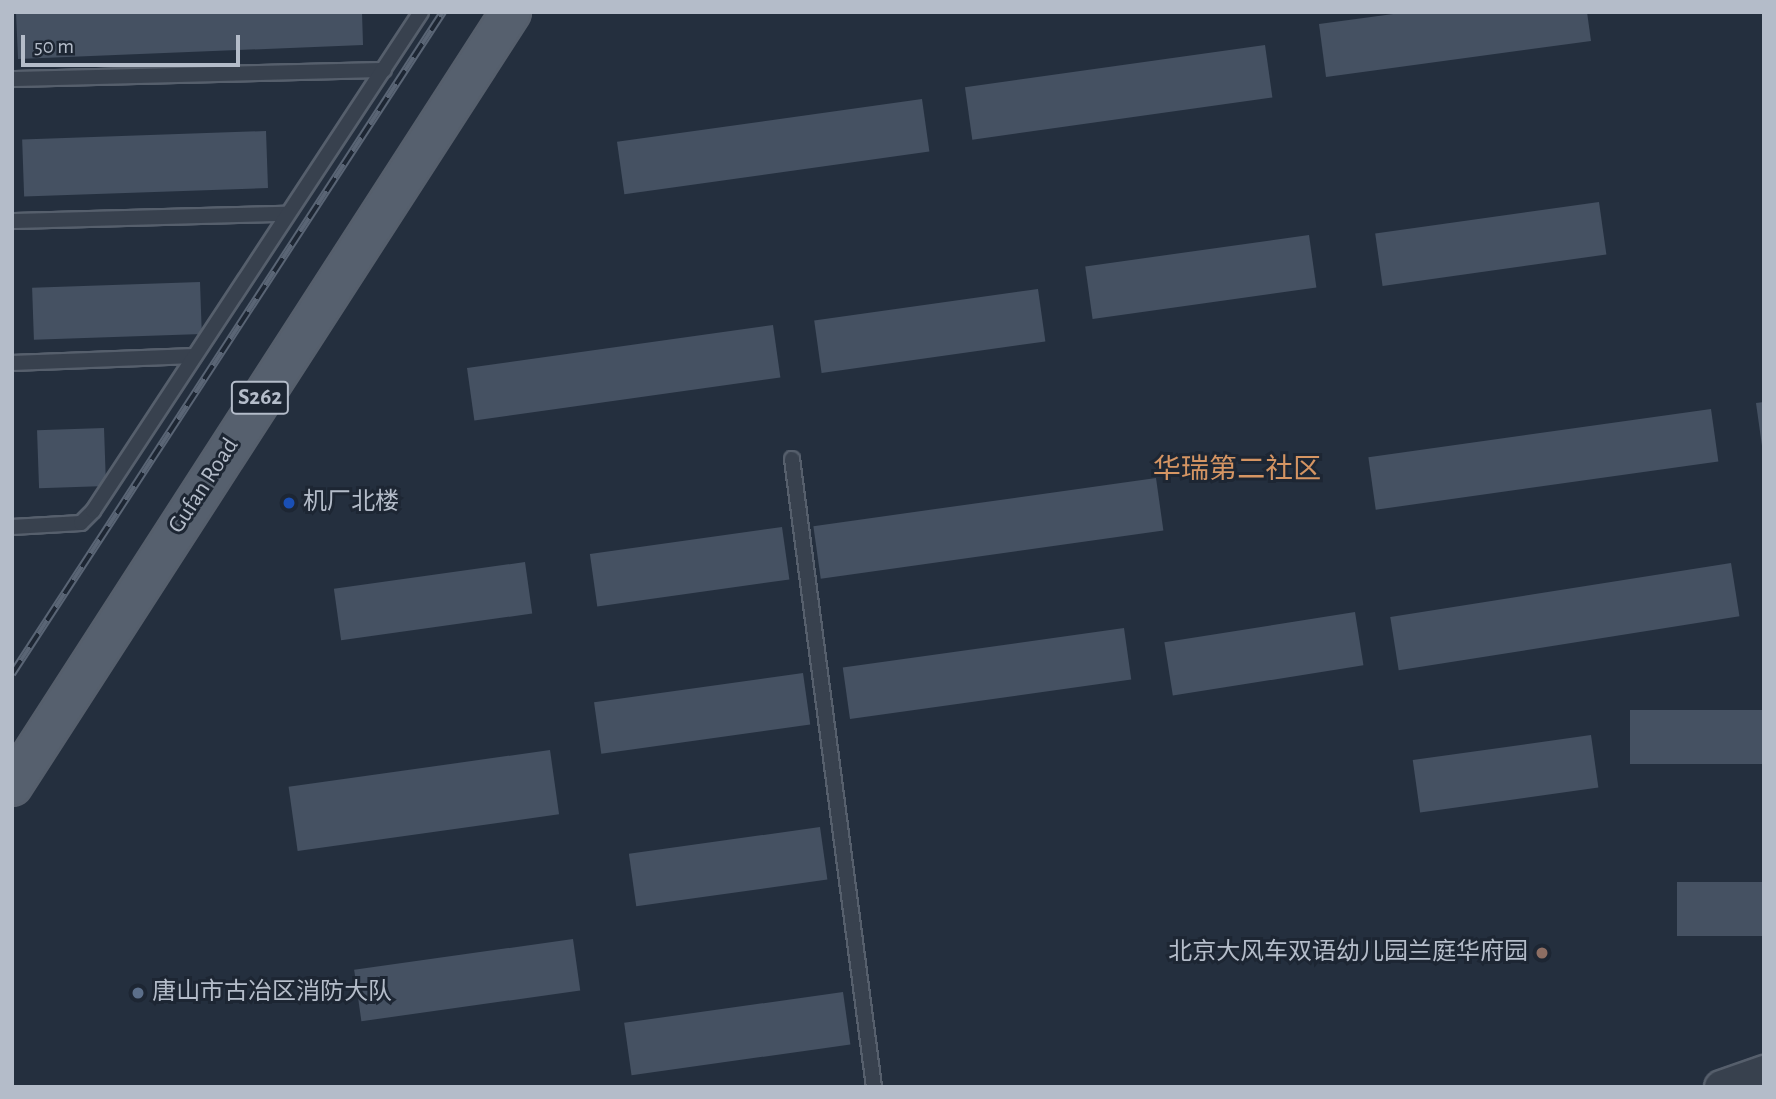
<!DOCTYPE html>
<meta charset="utf-8">
<style>
body{margin:0}
#map{position:relative;width:1776px;height:1099px;overflow:hidden;background:#242f3e;font-family:"Alegreya Sans","Noto Sans SC",sans-serif}
div>[style]{position:absolute}
.building>*{inset:0;background:#455162;transform-origin:0 0}
.roads{filter:drop-shadow(2px 0 #565f6c) drop-shadow(-2px 0 #565f6c) drop-shadow(0 2px #565f6c) drop-shadow(0 -2px #565f6c)}
.service>*{height:14px;margin:-7px;padding:0 7px;transform-origin:7px;border-radius:7px;background:#38414e}
.tertiary>*{height:33px;margin:-16.5px;padding:0 16.5px;transform-origin:16.5px;border-radius:16.5px;background:#38414e}
.primary>*{height:38px;margin:-19px;padding:0 19px;transform-origin:19px;border-radius:19px;background:#56606e}
.rail>*{height:8px;margin-top:-4px;transform-origin:0;background:repeating-linear-gradient(90deg,#1d2633 0 16px,#5a6575 0 32px);box-sizing:border-box;border-block:2px solid #5a6575}
.dots>*{width:19px;height:19px;translate:-50% -50%;box-sizing:border-box;border:4px solid #1d2633;border-radius:50%}
span{translate:-50% -50%;white-space:nowrap;text-align:center;line-height:1.15;-webkit-text-stroke:6px #1d2633;paint-order:stroke}
.shield-label span{padding:2px 5px;background:#1d2633;border:2px solid;border-radius:5px;-webkit-text-stroke-width:0}
.shield-label{font-size:23px;color:#b4bcc9;font-weight:700}
.street-label{font-size:24px;color:#b4bcc9}
.poi-label{font-size:24px;color:#b4bcc9}
.left{translate:0 -50%;text-align:left}
.right{translate:-100% -50%;text-align:right}
.quarter-label{font-size:28px;color:#d59563}
.frame{position:absolute;inset:0;border:14px solid #b4bcc9;pointer-events:none}
.scale{position:absolute;left:21px;top:35px;width:219px;height:32px;box-sizing:border-box;border:4px solid #b4bcc9;border-top:0;padding-left:9px;font-size:21px;line-height:24px;white-space:nowrap;color:#b4bcc9;-webkit-text-stroke:5px #1d2633;paint-order:stroke}
</style>
<div id="map">
<div class="building">
<div style="clip-path:polygon(16px 12px,362px 12px,363px 45px,18px 59px)"></div>
<div style="clip-path:polygon(1408px 12px,1587px 12px,1591px 41px,1326px 77px,1319px 24px)"></div>
<div style="left:1265px;top:45px;width:53px;height:303px;rotate:82deg"></div>
<div style="left:922px;top:99px;width:53px;height:308px;rotate:82deg"></div>
<div style="left:266px;top:131px;width:57px;height:244px;rotate:88deg"></div>
<div style="left:1599px;top:202px;width:53px;height:226px;rotate:82deg"></div>
<div style="left:1309px;top:235px;width:53px;height:226px;rotate:82deg"></div>
<div style="left:200px;top:282px;width:52px;height:168px;rotate:88deg"></div>
<div style="left:1038px;top:289px;width:53px;height:226px;rotate:82deg"></div>
<div style="left:773px;top:325px;width:53px;height:309px;rotate:82deg"></div>
<div style="clip-path:polygon(1764px 402px,1764px 446px,1762px 446px,1756px 403px)"></div>
<div style="left:1711px;top:409px;width:53px;height:346px;rotate:82deg"></div>
<div style="left:104px;top:428px;width:58px;height:67px;rotate:88deg"></div>
<div style="left:1156px;top:478px;width:53px;height:346px;rotate:82deg"></div>
<div style="left:782px;top:527px;width:53px;height:194px;rotate:82deg"></div>
<div style="left:525px;top:562px;width:52px;height:193px;rotate:82deg"></div>
<div style="left:1731px;top:563px;width:54px;height:345px;rotate:81deg"></div>
<div style="left:1355px;top:612px;width:54px;height:193px;rotate:81deg"></div>
<div style="left:1124px;top:628px;width:52px;height:284px;rotate:82deg"></div>
<div style="left:803px;top:673px;width:52px;height:211px;rotate:82deg"></div>
<div style="left:1764px;top:710px;width:54px;height:134px;rotate:90deg"></div>
<div style="left:1591px;top:735px;width:53px;height:180px;rotate:82deg"></div>
<div style="left:550px;top:750px;width:65px;height:264px;rotate:82deg"></div>
<div style="left:820px;top:827px;width:53px;height:193px;rotate:82deg"></div>
<div style="left:1764px;top:882px;width:54px;height:87px;rotate:90deg"></div>
<div style="left:573px;top:939px;width:52px;height:221px;rotate:82deg"></div>
<div style="left:843px;top:992px;width:53px;height:221px;rotate:82deg"></div>
</div>
<div class="roads">
<div class="service">
<div style="left:12px;top:79px;width:372px;rotate:-1.4deg"></div>
<div style="left:12px;top:221px;width:275px;rotate:-1.5deg"></div>
<div style="left:12px;top:363px;width:182px;rotate:-2.2deg"></div>
<div style="left:792px;top:459px;width:633px;rotate:82.56deg"></div>
<div style="left:12px;top:527px;width:69px;rotate:-3.3deg"></div>
<div style="left:81px;top:523px;width:17px;rotate:-45deg"></div>
<div style="left:93px;top:511px;width:597px;rotate:-56.68deg"></div>
</div>
<div class="tertiary">
<div style="left:1721px;top:1087px;width:46px;rotate:-19.2deg"></div>
</div>
<div class="primary">
<div style="left:12px;top:786px;width:921px;rotate:-57.19deg"></div>
</div>
</div>
<div class="rail">
<div style="left:12px;top:674px;width:790px;rotate:-56.93deg"></div>
</div>
<div class="dots">
<div style="left:289px;top:503px;background:#1a4fb4"></div>
<div style="left:1542px;top:953px;background:#8d6e63"></div>
<div style="left:138px;top:993px;background:#5c6f8a"></div>
</div>
<div class="shield-label">
<span style="left:260px;top:398px">S262</span>
</div>
<div class="street-label">
<span style="left:204px;top:486px;rotate:-57deg">Gufan Road</span>
</div>
<div class="poi-label">
<span class="left" style="left:303px;top:503px">机厂北楼</span>
<span class="right" style="left:1528px;top:953px">北京大风车双语幼儿园兰庭华府园</span>
<span class="left" style="left:152px;top:993px">唐山市古冶区消防大队</span>
</div>
<div class="quarter-label">
<span style="left:1237px;top:470px">华瑞第二社区</span>
</div>
<div class="frame"></div>
<div class="scale">50 m</div>
</div>
